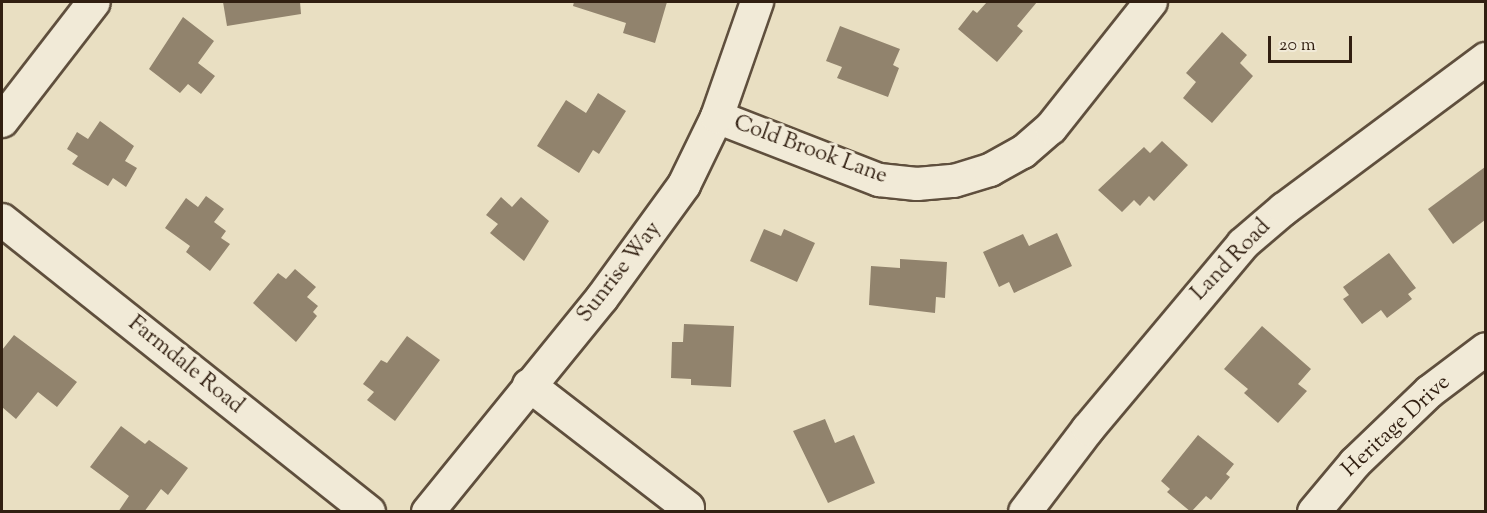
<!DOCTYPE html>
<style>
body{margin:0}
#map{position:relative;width:1487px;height:513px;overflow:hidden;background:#e9dfc2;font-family:"Sorts Mill Goudy",serif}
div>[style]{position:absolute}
.building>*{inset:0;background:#91836d}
.roads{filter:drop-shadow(2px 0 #5f4f3d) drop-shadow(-2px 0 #5f4f3d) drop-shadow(0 2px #5f4f3d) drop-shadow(0 -2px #5f4f3d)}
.minor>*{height:32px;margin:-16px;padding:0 16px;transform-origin:16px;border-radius:16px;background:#f1ead7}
span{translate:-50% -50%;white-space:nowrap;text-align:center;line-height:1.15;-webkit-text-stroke:6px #f1ead7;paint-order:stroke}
.street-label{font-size:22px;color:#311f11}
.frame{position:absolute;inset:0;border:3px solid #311f11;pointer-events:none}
.scale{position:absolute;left:1268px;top:36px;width:84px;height:27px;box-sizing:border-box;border:3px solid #311f11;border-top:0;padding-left:8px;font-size:18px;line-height:21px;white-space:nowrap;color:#311f11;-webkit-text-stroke:4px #f1ead7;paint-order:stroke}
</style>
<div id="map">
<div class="building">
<div style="clip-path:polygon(223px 2px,300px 2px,301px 14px,227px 26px)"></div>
<div style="clip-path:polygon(574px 2px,667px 2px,655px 43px,623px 33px,626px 23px,573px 6px)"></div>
<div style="clip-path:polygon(987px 2px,1037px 2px,1017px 26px,1023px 31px,997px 62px,958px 29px,973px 10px,977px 13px)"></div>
<div style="clip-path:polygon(183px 17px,214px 41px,198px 63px,215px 76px,201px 94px,188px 84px,180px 93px,149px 69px)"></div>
<div style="clip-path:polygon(840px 26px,900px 49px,893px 65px,899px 68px,888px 97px,837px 78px,842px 67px,826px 61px)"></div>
<div style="clip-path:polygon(1222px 32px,1247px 55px,1240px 63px,1253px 76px,1212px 123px,1183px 98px,1196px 82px,1186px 73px)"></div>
<div style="clip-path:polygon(598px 93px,626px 111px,599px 154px,593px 150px,579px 173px,537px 146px,566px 100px,586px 113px)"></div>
<div style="clip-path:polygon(100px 121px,134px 146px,125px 161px,137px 168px,126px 187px,113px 178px,108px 186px,72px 164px,78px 156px,67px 149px,77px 132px,88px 139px)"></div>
<div style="clip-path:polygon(1162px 141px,1188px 165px,1154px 201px,1149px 196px,1140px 206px,1134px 200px,1122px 212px,1098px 190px,1144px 147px,1150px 153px)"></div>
<div style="clip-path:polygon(1485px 167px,1485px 220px,1453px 244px,1428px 209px)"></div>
<div style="clip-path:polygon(206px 196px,224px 209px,214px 222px,226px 231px,221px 238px,230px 244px,210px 271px,186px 252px,190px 246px,165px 228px,186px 198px,198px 207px)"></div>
<div style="clip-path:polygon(501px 197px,512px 207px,521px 197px,549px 221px,524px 261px,490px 233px,498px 224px,486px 215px)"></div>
<div style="clip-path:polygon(764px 229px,781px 236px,784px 229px,815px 243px,797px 282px,750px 261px)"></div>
<div style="clip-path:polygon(1057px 233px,1072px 266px,1014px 293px,1009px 282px,999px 287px,983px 252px,1023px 234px,1029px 246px)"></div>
<div style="clip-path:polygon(1389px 253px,1416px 288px,1408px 294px,1412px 299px,1387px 318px,1381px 310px,1362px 324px,1343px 299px,1349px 295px,1343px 287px)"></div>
<div style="clip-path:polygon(900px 259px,947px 262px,945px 298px,936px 297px,935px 313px,869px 305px,871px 266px,900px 268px)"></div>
<div style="clip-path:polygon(295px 269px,316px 287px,307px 297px,318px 306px,313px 312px,317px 316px,296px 342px,253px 303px,278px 273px,286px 279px)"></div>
<div style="clip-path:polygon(684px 324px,734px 326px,731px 387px,691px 385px,691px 379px,671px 378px,672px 342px,683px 342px)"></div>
<div style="clip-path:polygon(1262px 326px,1311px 369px,1298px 384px,1307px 391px,1278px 423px,1244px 393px,1248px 389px,1224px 369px)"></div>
<div style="clip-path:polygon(14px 335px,77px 382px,57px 407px,38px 392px,16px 419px,2px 407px,2px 350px)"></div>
<div style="clip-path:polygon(407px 336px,440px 360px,395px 421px,367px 400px,374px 392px,363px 384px,381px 360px,387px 363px)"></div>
<div style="clip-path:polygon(825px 419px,835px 443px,854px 435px,875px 483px,828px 503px,793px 431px)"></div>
<div style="clip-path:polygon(121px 426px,145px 444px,149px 440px,188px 468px,168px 495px,161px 489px,144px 512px,118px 512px,129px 496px,90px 467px)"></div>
<div style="clip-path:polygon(1198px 435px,1234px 464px,1226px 474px,1230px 477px,1211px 500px,1206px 496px,1191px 512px,1167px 492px,1170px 489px,1161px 481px)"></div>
</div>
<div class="roads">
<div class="minor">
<div style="left:717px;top:117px;width:174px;rotate:21.3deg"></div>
<div style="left:879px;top:180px;width:38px;rotate:6deg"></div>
<div style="left:917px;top:184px;width:37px;rotate:-5deg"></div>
<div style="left:954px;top:181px;width:38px;rotate:-17deg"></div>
<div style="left:990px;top:170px;width:38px;rotate:-29deg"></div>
<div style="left:1023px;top:152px;width:37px;rotate:-41deg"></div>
<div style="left:1051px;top:128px;width:161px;rotate:-51.6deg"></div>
<div style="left:2px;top:121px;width:150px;rotate:-52.3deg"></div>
<div style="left:2px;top:220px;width:469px;rotate:38.5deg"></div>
<div style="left:529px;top:385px;width:201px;rotate:37.7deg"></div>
<div style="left:428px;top:512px;width:276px;rotate:-50.9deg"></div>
<div style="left:602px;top:298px;width:140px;rotate:-54deg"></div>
<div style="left:684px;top:185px;width:76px;rotate:-64.1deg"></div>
<div style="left:717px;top:117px;width:122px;rotate:-70.8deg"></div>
<div style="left:1025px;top:512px;width:104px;rotate:-52.8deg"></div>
<div style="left:1088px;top:429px;width:241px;rotate:-50deg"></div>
<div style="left:1243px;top:244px;width:54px;rotate:-40.5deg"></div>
<div style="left:1284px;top:209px;width:252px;rotate:-36.6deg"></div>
<div style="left:1314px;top:512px;width:64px;rotate:-50.1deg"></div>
<div style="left:1355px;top:463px;width:103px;rotate:-43.8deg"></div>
<div style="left:1429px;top:392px;width:71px;rotate:-37deg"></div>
</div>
</div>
<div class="street-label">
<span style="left:810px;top:151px;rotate:20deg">Cold Brook Lane</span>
<span style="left:1232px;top:261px;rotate:-46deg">Land Road</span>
<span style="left:620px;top:273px;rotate:-52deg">Sunrise Way</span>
<span style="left:185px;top:366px;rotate:39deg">Farmdale Road</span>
<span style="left:1397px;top:427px;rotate:-43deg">Heritage Drive</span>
</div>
<div class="frame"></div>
<div class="scale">20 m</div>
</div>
